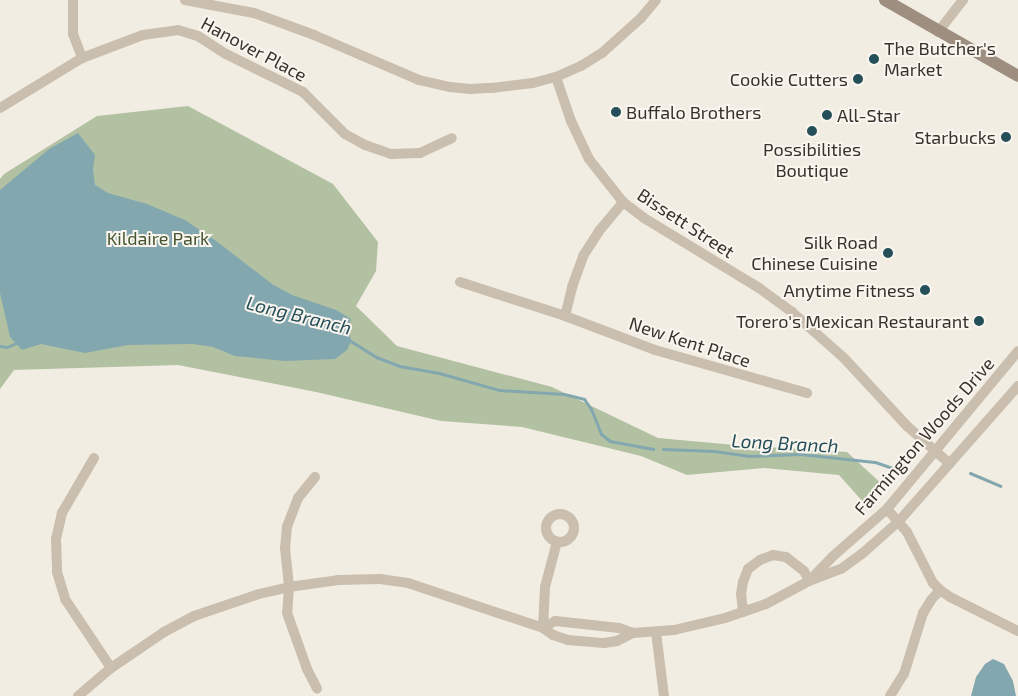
<!DOCTYPE html>
<style>
body{margin:0}
#map{position:relative;width:1018px;height:696px;overflow:hidden;background:#f2ede2;font-family:"Exo 2",sans-serif}
div>[style]{position:absolute}
.green>*{inset:0;background:#b3c1a3}
.water>*{inset:0;background:#83a7ae}
.stream>*{height:3px;margin:-1.5px;padding:0 1.5px;transform-origin:1.5px;border-radius:1.5px;background:#83a7ae}
.street>*{height:10px;margin:-5px;padding:0 5px;transform-origin:5px;border-radius:5px;background:#cabeae}
.street>.ring{margin:-5px;padding:0;box-sizing:content-box;background:none;border:10px solid #cabeae;border-radius:50%}
.secondary>*{height:12px;margin:-6px;padding:0 6px;transform-origin:6px;border-radius:6px;background:#9e8e80}
.dots>*{width:14px;height:14px;translate:-50% -50%;box-sizing:border-box;border:2px solid #faf6ef;border-radius:50%}
span{translate:-50% -50%;white-space:nowrap;text-align:center;line-height:1.15;-webkit-text-stroke:4px #faf6ef;paint-order:stroke}
.street-label{font-size:18px;color:#39322c}
.poi-label{font-size:18px;color:#39322c}
.left{translate:0 -50%;text-align:left}
.right{translate:-100% -50%;text-align:right}
.park-label{font-size:18px;color:#445631}
.water-label{font-size:19px;color:#244f59;font-style:italic}
</style>
<div id="map">
<div class="green">
<div style="clip-path:polygon(188px 106px,333px 184px,378px 242px,376px 271px,356px 306px,397px 346px,552px 387px,658px 438px,735px 445px,847px 452px,883px 485px,864px 503px,839px 475px,764px 468px,687px 475px,641px 456px,522px 427px,441px 421px,316px 392px,178px 365px,14px 370px,0 389px,0 179px,4px 174px,97px 116px)"></div>
</div>
<div class="water">
<div style="clip-path:polygon(78px 133px,95px 155px,93px 170px,95px 185px,108px 193px,147px 204px,185px 220px,215px 240px,272px 284px,292px 295px,336px 310px,351px 319px,348px 327px,351px 341px,347px 350px,335px 359px,285px 361px,235px 356px,213px 347px,193px 344px,128px 345px,85px 353px,41px 344px,22px 350px,10px 337px,0 293px,0 190px,49px 149px)"></div>
<div style="clip-path:polygon(993px 659px,1004px 664px,1013px 681px,1016px 696px,971px 696px,976px 677px,985px 664px)"></div>
</div>
<div class="stream">
<div style="left:349px;top:340px;width:32px;rotate:32deg"></div>
<div style="left:376px;top:357px;width:25px;rotate:21deg"></div>
<div style="left:399px;top:366px;width:41px;rotate:9.9deg"></div>
<div style="left:439px;top:373px;width:62px;rotate:15.8deg"></div>
<div style="left:499px;top:390px;width:65px;rotate:3.5deg"></div>
<div style="left:564px;top:394px;width:21px;rotate:14deg"></div>
<div style="left:584px;top:399px;width:12px;rotate:55deg"></div>
<div style="left:591px;top:409px;width:27px;rotate:68deg"></div>
<div style="left:601px;top:434px;width:11px;rotate:38deg"></div>
<div style="left:610px;top:441px;width:44px;rotate:10.5deg"></div>
<div style="left:0;top:346px;width:7px;rotate:8deg"></div>
<div style="left:7px;top:347px;width:12px;rotate:-24deg"></div>
<div style="left:663px;top:449px;width:51px;rotate:2.2deg"></div>
<div style="left:714px;top:451px;width:34px;rotate:8deg"></div>
<div style="left:748px;top:456px;width:52px;rotate:-2.2deg"></div>
<div style="left:800px;top:454px;width:75px;rotate:6.1deg"></div>
<div style="left:875px;top:462px;width:31px;rotate:19deg"></div>
<div style="left:970px;top:473px;width:33px;rotate:23deg"></div>
</div>
<div class="street">
<div style="left:73px;top:0;width:34px;rotate:90deg"></div>
<div style="left:73px;top:34px;width:26px;rotate:69deg"></div>
<div style="left:185px;top:0;width:70px;rotate:10.7deg"></div>
<div style="left:254px;top:13px;width:64px;rotate:20.1deg"></div>
<div style="left:314px;top:35px;width:114px;rotate:23.2deg"></div>
<div style="left:419px;top:80px;width:32px;rotate:13deg"></div>
<div style="left:450px;top:87px;width:20px;rotate:6deg"></div>
<div style="left:470px;top:89px;width:22px;rotate:-3deg"></div>
<div style="left:492px;top:88px;width:41px;rotate:-7deg"></div>
<div style="left:533px;top:83px;width:24px;rotate:-15deg"></div>
<div style="left:556px;top:77px;width:27px;rotate:-24deg"></div>
<div style="left:581px;top:66px;width:25px;rotate:-32deg"></div>
<div style="left:602px;top:53px;width:52px;rotate:-41.9deg"></div>
<div style="left:641px;top:18px;width:23px;rotate:-50deg"></div>
<div style="left:938px;top:32px;width:41px;rotate:-52deg"></div>
<div style="left:556px;top:77px;width:46px;rotate:71.2deg"></div>
<div style="left:571px;top:121px;width:42px;rotate:64.7deg"></div>
<div style="left:589px;top:159px;width:55px;rotate:51.7deg"></div>
<div style="left:623px;top:202px;width:26px;rotate:37deg"></div>
<div style="left:644px;top:218px;width:135px;rotate:31.3deg"></div>
<div style="left:759px;top:288px;width:41px;rotate:36deg"></div>
<div style="left:792px;top:312px;width:69px;rotate:41.5deg"></div>
<div style="left:844px;top:358px;width:93px;rotate:47.2deg"></div>
<div style="left:907px;top:426px;width:57px;rotate:41.5deg"></div>
<div style="left:0;top:108px;width:96px;rotate:-31.4deg"></div>
<div style="left:82px;top:58px;width:65px;rotate:-20.7deg"></div>
<div style="left:143px;top:35px;width:35px;rotate:-8deg"></div>
<div style="left:178px;top:30px;width:21px;rotate:17deg"></div>
<div style="left:198px;top:36px;width:33px;rotate:33deg"></div>
<div style="left:226px;top:54px;width:86px;rotate:26.3deg"></div>
<div style="left:303px;top:92px;width:59px;rotate:45deg"></div>
<div style="left:345px;top:134px;width:23px;rotate:29deg"></div>
<div style="left:365px;top:145px;width:28px;rotate:19deg"></div>
<div style="left:391px;top:154px;width:29px;rotate:-2deg"></div>
<div style="left:420px;top:153px;width:35px;rotate:-25deg"></div>
<div style="left:460px;top:282px;width:110px;rotate:17.9deg"></div>
<div style="left:565px;top:316px;width:96px;rotate:20.7deg"></div>
<div style="left:655px;top:350px;width:158px;rotate:15.8deg"></div>
<div style="left:565px;top:316px;width:30px;rotate:-76deg"></div>
<div style="left:572px;top:287px;width:33px;rotate:-70deg"></div>
<div style="left:583px;top:256px;width:30px;rotate:-57deg"></div>
<div style="left:599px;top:231px;width:38px;rotate:-50deg"></div>
<div style="left:94px;top:458px;width:64px;rotate:120.2deg"></div>
<div style="left:62px;top:513px;width:27px;rotate:103deg"></div>
<div style="left:56px;top:539px;width:33px;rotate:88deg"></div>
<div style="left:57px;top:572px;width:28px;rotate:73deg"></div>
<div style="left:65px;top:599px;width:83px;rotate:56.3deg"></div>
<div style="left:315px;top:477px;width:27px;rotate:129deg"></div>
<div style="left:298px;top:498px;width:30px;rotate:111deg"></div>
<div style="left:287px;top:526px;width:22px;rotate:95deg"></div>
<div style="left:285px;top:548px;width:39px;rotate:84deg"></div>
<div style="left:289px;top:587px;width:26px;rotate:94deg"></div>
<div style="left:287px;top:613px;width:59px;rotate:70.3deg"></div>
<div style="left:307px;top:669px;width:22px;rotate:63deg"></div>
<div style="left:887px;top:509px;width:30px;rotate:49deg"></div>
<div style="left:907px;top:532px;width:57px;rotate:63deg"></div>
<div style="left:933px;top:583px;width:10px;rotate:45deg"></div>
<div style="left:940px;top:590px;width:12px;rotate:35deg"></div>
<div style="left:950px;top:597px;width:76px;rotate:26.6deg"></div>
<div class="ring" style="left:546px;top:514px;width:18px;height:18px"></div>
<div style="left:811px;top:579px;width:30px;rotate:-46deg"></div>
<div style="left:832px;top:557px;width:73px;rotate:-41.1deg"></div>
<div style="left:887px;top:509px;width:205px;rotate:-50.3deg"></div>
<div style="left:743px;top:612px;width:18px;rotate:-96deg"></div>
<div style="left:741px;top:594px;width:12px;rotate:-81deg"></div>
<div style="left:743px;top:582px;width:14px;rotate:-69deg"></div>
<div style="left:748px;top:569px;width:15px;rotate:-37deg"></div>
<div style="left:760px;top:560px;width:14px;rotate:-21deg"></div>
<div style="left:773px;top:555px;width:13px;rotate:9deg"></div>
<div style="left:786px;top:557px;width:23px;rotate:38deg"></div>
<div style="left:804px;top:571px;width:11px;rotate:63deg"></div>
<div style="left:543px;top:628px;width:41px;rotate:-87.2deg"></div>
<div style="left:545px;top:587px;width:47px;rotate:-75.1deg"></div>
<div style="left:656px;top:632px;width:64px;rotate:82.9deg"></div>
<div style="left:633px;top:633px;width:41px;rotate:-4.2deg"></div>
<div style="left:674px;top:630px;width:52px;rotate:-13.2deg"></div>
<div style="left:725px;top:618px;width:43px;rotate:-18.9deg"></div>
<div style="left:766px;top:604px;width:49px;rotate:-28.1deg"></div>
<div style="left:809px;top:581px;width:34px;rotate:-21deg"></div>
<div style="left:841px;top:569px;width:27px;rotate:-36deg"></div>
<div style="left:863px;top:553px;width:48px;rotate:-41.6deg"></div>
<div style="left:899px;top:521px;width:180px;rotate:-48.6deg"></div>
<div style="left:78px;top:696px;width:43px;rotate:-40.3deg"></div>
<div style="left:111px;top:668px;width:64px;rotate:-34.2deg"></div>
<div style="left:164px;top:632px;width:34px;rotate:-28deg"></div>
<div style="left:194px;top:616px;width:69px;rotate:-18.7deg"></div>
<div style="left:259px;top:594px;width:31px;rotate:-13deg"></div>
<div style="left:289px;top:587px;width:49px;rotate:-8.1deg"></div>
<div style="left:338px;top:580px;width:42px;rotate:-1.4deg"></div>
<div style="left:380px;top:579px;width:28px;rotate:8deg"></div>
<div style="left:408px;top:583px;width:142px;rotate:18.4deg"></div>
<div style="left:543px;top:628px;width:12px;rotate:35deg"></div>
<div style="left:553px;top:635px;width:16px;rotate:18deg"></div>
<div style="left:568px;top:640px;width:36px;rotate:5deg"></div>
<div style="left:604px;top:643px;width:13px;rotate:-9deg"></div>
<div style="left:617px;top:641px;width:18px;rotate:-27deg"></div>
<div style="left:633px;top:633px;width:15px;rotate:-160deg"></div>
<div style="left:619px;top:628px;width:64px;rotate:-173.8deg"></div>
<div style="left:555px;top:621px;width:14px;rotate:150deg"></div>
<div style="left:890px;top:696px;width:26px;rotate:-58deg"></div>
<div style="left:904px;top:674px;width:64px;rotate:-72.7deg"></div>
<div style="left:923px;top:613px;width:15px;rotate:-58deg"></div>
<div style="left:931px;top:600px;width:13px;rotate:-48deg"></div>
</div>
<div class="secondary">
<div style="left:885px;top:0;width:153px;rotate:29.7deg"></div>
</div>
<div class="dots">
<div style="left:874px;top:59px;background:#244f59"></div>
<div style="left:858px;top:79px;background:#244f59"></div>
<div style="left:616px;top:112px;background:#244f59"></div>
<div style="left:827px;top:115px;background:#244f59"></div>
<div style="left:812px;top:131px;background:#244f59"></div>
<div style="left:1006px;top:137px;background:#244f59"></div>
<div style="left:888px;top:253px;background:#244f59"></div>
<div style="left:925px;top:290px;background:#244f59"></div>
<div style="left:979px;top:321px;background:#244f59"></div>
</div>
<div class="street-label">
<span style="left:254px;top:49px;rotate:28deg">Hanover Place</span>
<span style="left:686px;top:223px;rotate:33deg">Bissett Street</span>
<span style="left:690px;top:342px;rotate:18deg">New Kent Place</span>
<span style="left:924px;top:436px;rotate:-49deg">Farmington Woods Drive</span>
</div>
<div class="poi-label">
<span class="left" style="left:884px;top:59px">The Butcher's<br>Market</span>
<span class="right" style="left:848px;top:79px">Cookie Cutters</span>
<span class="left" style="left:626px;top:112px">Buffalo Brothers</span>
<span class="left" style="left:837px;top:115px">All-Star</span>
<span class="right" style="left:996px;top:137px">Starbucks</span>
<span style="left:812px;top:160px">Possibilities<br>Boutique</span>
<span class="right" style="left:878px;top:253px">Silk Road<br>Chinese Cuisine</span>
<span class="right" style="left:915px;top:290px">Anytime Fitness</span>
<span class="right" style="left:969px;top:321px">Torero's Mexican Restaurant</span>
</div>
<div class="park-label">
<span style="left:158px;top:238px">Kildaire Park</span>
</div>
<div class="water-label">
<span style="left:299px;top:315px;rotate:14deg">Long Branch</span>
<span style="left:785px;top:443px;rotate:3deg">Long Branch</span>
</div>
</div>
